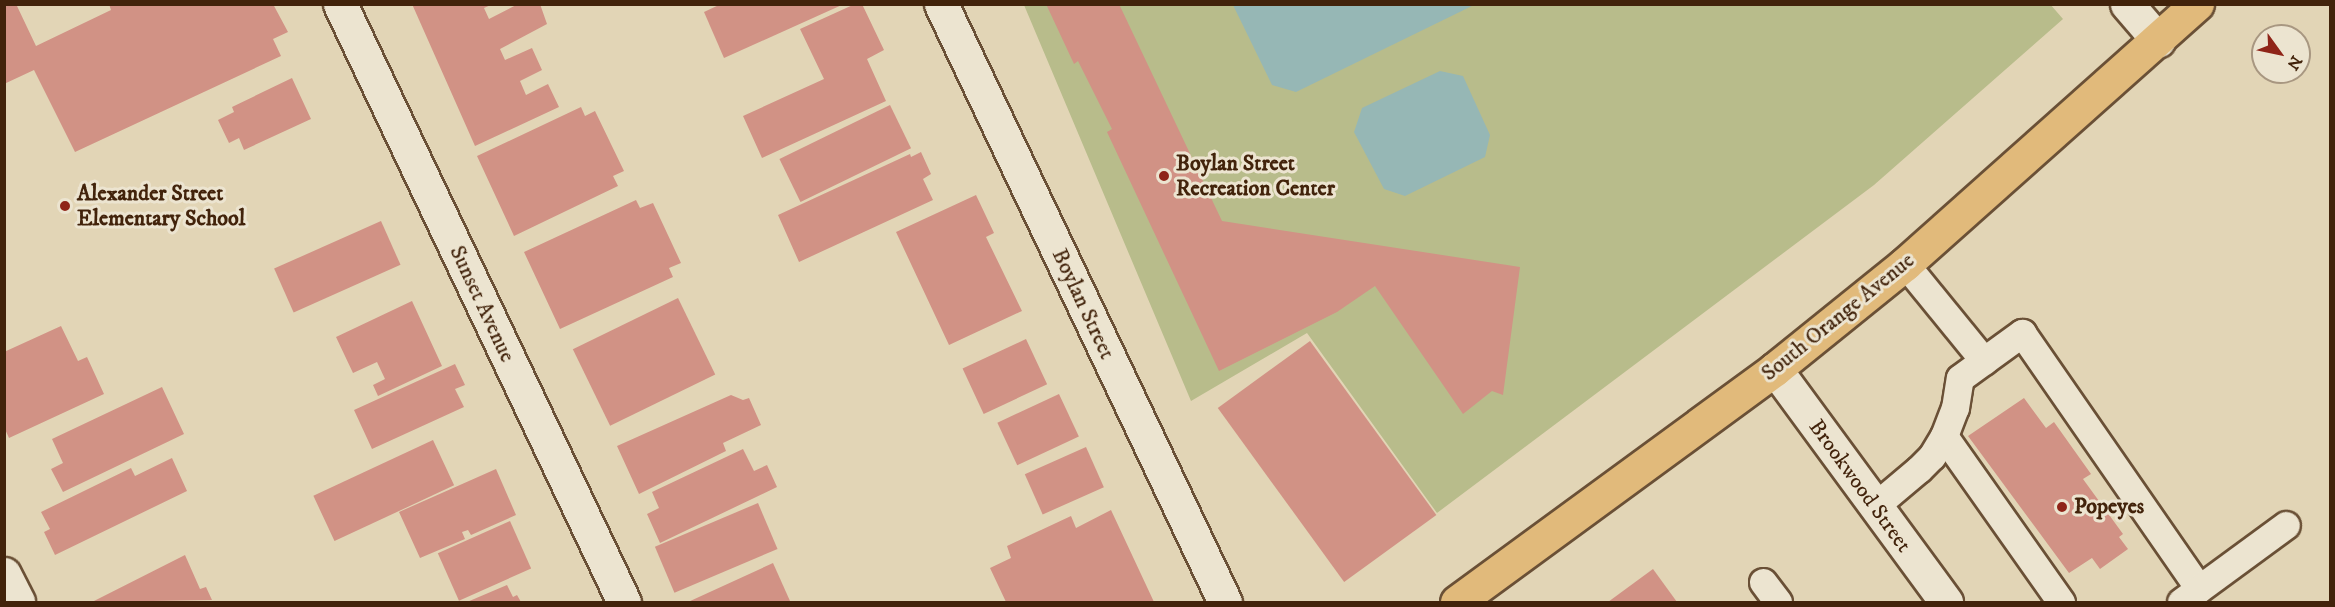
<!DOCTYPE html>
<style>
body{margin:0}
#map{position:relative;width:2335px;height:607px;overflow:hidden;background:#e2d5b6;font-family:"IM FELL DW Pica",serif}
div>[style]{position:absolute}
.green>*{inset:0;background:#b8bc8b}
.water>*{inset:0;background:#96b7b5}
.building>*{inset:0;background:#d19285;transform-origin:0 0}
.roads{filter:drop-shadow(2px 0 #6a5036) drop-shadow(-2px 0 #6a5036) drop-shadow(0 2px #6a5036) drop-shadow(0 -2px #6a5036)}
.lane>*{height:27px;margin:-13.5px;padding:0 13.5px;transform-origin:13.5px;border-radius:13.5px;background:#ece4d0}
.street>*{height:33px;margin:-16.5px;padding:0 16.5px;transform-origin:16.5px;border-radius:16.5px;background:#ece4d0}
.primary>*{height:33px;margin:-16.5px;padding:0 16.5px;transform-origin:16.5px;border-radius:16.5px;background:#e1ba7b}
.dots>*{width:16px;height:16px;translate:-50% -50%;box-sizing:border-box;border:3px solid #ece4d0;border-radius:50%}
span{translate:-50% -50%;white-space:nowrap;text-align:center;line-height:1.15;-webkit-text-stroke:6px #ece4d0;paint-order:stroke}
.poi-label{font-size:22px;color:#42230b;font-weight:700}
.left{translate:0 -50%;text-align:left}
.street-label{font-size:22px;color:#42230b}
.frame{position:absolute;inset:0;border:6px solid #42230b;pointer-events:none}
.north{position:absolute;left:2251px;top:24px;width:60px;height:60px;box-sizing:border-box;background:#ece4d0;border:2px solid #a89781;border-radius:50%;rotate:123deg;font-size:16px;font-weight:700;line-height:24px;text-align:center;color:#42230b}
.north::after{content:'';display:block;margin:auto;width:21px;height:27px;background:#8f2418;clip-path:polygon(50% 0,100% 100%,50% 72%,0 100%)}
</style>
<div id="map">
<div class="green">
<div style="clip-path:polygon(2050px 4px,2063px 19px,1874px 185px,1437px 513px,1307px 333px,1191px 401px,1024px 5px)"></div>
</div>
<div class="water">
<div style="clip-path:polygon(1233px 5px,1474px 5px,1296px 92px,1272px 85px)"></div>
<div style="clip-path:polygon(1440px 71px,1463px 76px,1490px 135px,1485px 157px,1405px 196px,1384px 189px,1354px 132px,1362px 108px)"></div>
</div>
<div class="building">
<div style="clip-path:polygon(4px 4px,21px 4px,17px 6px,36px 46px,111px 10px,109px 4px,273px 4px,288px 32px,273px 39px,281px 56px,75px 152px,34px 70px,4px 84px)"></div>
<div style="clip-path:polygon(412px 4px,493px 4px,484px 8px,489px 19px,518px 4px,540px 4px,547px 24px,500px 49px,505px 60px,532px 48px,542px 70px,520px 81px,526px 95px,548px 84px,559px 107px,475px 146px)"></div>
<div style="clip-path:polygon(721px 4px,844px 4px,724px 58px,704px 12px)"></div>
<div style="clip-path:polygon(855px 4px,862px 4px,884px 50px,867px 59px,886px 101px,762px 158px,743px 116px,824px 79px,800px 29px)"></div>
<div style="clip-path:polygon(1046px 4px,1119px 4px,1222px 221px,1520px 267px,1503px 395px,1492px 391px,1463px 414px,1375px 286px,1337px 312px,1219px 371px,1107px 132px,1112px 129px,1078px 61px,1074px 64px)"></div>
<div style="clip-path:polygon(292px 78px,311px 119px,244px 150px,239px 138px,229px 143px,218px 120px,234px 112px,232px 107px)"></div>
<div style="left:890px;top:105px;width:48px;height:123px;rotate:64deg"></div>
<div style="clip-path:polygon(581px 107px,585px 116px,595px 111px,624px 171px,613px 176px,618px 186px,514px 236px,477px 156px)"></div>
<div style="clip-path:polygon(921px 152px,931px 174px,923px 179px,933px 200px,799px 262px,778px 215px,910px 154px,911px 157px)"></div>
<div style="clip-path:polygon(976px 195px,994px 233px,986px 237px,1022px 311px,949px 345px,896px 232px)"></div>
<div style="clip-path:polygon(636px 200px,640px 208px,653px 203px,681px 263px,669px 268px,673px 277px,560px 329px,524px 252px)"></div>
<div style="left:381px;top:221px;width:48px;height:117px;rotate:66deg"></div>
<div style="left:678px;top:298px;width:85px;height:117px;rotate:64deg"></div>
<div style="clip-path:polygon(412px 301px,442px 366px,378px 396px,373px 385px,385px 379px,377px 362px,353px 373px,336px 337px)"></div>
<div style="clip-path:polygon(61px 326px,78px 361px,87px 357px,104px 394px,9px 438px,4px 427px,4px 352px)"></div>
<div style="left:1026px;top:339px;width:50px;height:70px;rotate:65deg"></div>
<div style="left:1310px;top:341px;width:215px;height:114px;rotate:54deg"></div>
<div style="clip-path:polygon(455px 364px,465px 385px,455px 389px,464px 407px,372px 449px,354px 410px)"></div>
<div style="clip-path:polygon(162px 387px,184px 434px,63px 492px,51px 469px,63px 463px,52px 439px)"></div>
<div style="left:1059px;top:394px;width:47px;height:68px;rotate:65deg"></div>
<div style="clip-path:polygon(731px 395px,743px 400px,749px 398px,761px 425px,723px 443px,726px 451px,639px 494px,617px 446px)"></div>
<div style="clip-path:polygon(2024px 398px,2046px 428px,2054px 422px,2091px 474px,2083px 479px,2123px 534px,2119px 537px,2128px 549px,2100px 569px,2092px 558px,2069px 573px,1968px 436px)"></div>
<div style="left:433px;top:440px;width:50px;height:132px;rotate:65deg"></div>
<div style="left:1086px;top:447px;width:44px;height:67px;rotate:66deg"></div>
<div style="clip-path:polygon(743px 449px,754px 471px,767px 465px,777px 487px,660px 543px,647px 514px,659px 508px,652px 492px)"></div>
<div style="clip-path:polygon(172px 458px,187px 491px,55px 555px,44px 532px,50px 529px,41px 512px,131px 468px,135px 476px)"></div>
<div style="clip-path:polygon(496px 469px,516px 515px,471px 535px,468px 530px,462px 532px,465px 539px,420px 558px,399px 512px)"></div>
<div style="left:758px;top:503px;width:50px;height:112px;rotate:67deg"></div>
<div style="clip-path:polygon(1111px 510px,1154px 602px,1006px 602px,990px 568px,1011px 558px,1007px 546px,1071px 516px,1076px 528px)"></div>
<div style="left:510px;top:521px;width:52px;height:79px;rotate:66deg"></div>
<div style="clip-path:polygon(185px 555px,200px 589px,206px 587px,212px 600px,92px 602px)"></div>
<div style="clip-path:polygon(773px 563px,790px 601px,788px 602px,688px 602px)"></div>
<div style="clip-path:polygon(1653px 569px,1677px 602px,1608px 602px)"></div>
<div style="clip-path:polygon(507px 585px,513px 597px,517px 595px,521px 602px,467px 602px)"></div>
</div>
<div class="roads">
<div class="lane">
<div style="left:1905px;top:264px;width:125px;rotate:50.8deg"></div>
<div style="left:1875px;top:506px;width:57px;rotate:-40.1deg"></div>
<div style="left:1919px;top:469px;width:18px;rotate:-45deg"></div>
<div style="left:1932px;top:456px;width:23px;rotate:-59deg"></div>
<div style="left:1763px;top:582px;width:25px;rotate:53deg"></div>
<div style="left:2061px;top:602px;width:203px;rotate:-125.2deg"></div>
<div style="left:1944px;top:436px;width:30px;rotate:-69deg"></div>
<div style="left:1955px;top:408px;width:30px;rotate:-81deg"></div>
<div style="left:1960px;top:378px;width:77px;rotate:-36deg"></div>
<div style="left:2022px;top:333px;width:311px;rotate:55.3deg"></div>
<div style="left:2181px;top:602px;width:130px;rotate:-36.3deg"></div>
</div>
<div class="street">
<div style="left:340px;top:4px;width:662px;rotate:64.6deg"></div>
<div style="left:941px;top:4px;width:662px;rotate:64.6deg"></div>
<div style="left:2127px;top:4px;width:48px;rotate:49.3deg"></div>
<div style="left:1775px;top:369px;width:289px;rotate:53.7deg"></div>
<div style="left:4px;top:574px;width:31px;rotate:63deg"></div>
</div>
<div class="primary">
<div style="left:1457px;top:602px;width:394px;rotate:-36.2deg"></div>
<div style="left:1775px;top:369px;width:167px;rotate:-38.9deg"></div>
<div style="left:1905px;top:264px;width:391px;rotate:-41.7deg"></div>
</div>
</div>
<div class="dots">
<div style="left:1164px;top:176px;background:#8f2418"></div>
<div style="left:65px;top:206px;background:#8f2418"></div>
<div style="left:2062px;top:507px;background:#8f2418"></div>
</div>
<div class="poi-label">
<span class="left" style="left:1176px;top:176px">Boylan Street<br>Recreation Center</span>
<span class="left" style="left:77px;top:206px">Alexander Street<br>Elementary School</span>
<span class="left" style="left:2074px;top:507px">Popeyes</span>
</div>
<div class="street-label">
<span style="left:482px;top:304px;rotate:65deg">Sunset Avenue</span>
<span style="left:1083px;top:304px;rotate:65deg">Boylan Street</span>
<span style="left:1838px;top:317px;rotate:-39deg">South Orange Avenue</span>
<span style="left:1860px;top:486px;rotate:54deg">Brookwood Street</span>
</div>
<div class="frame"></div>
<div class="north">N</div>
</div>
